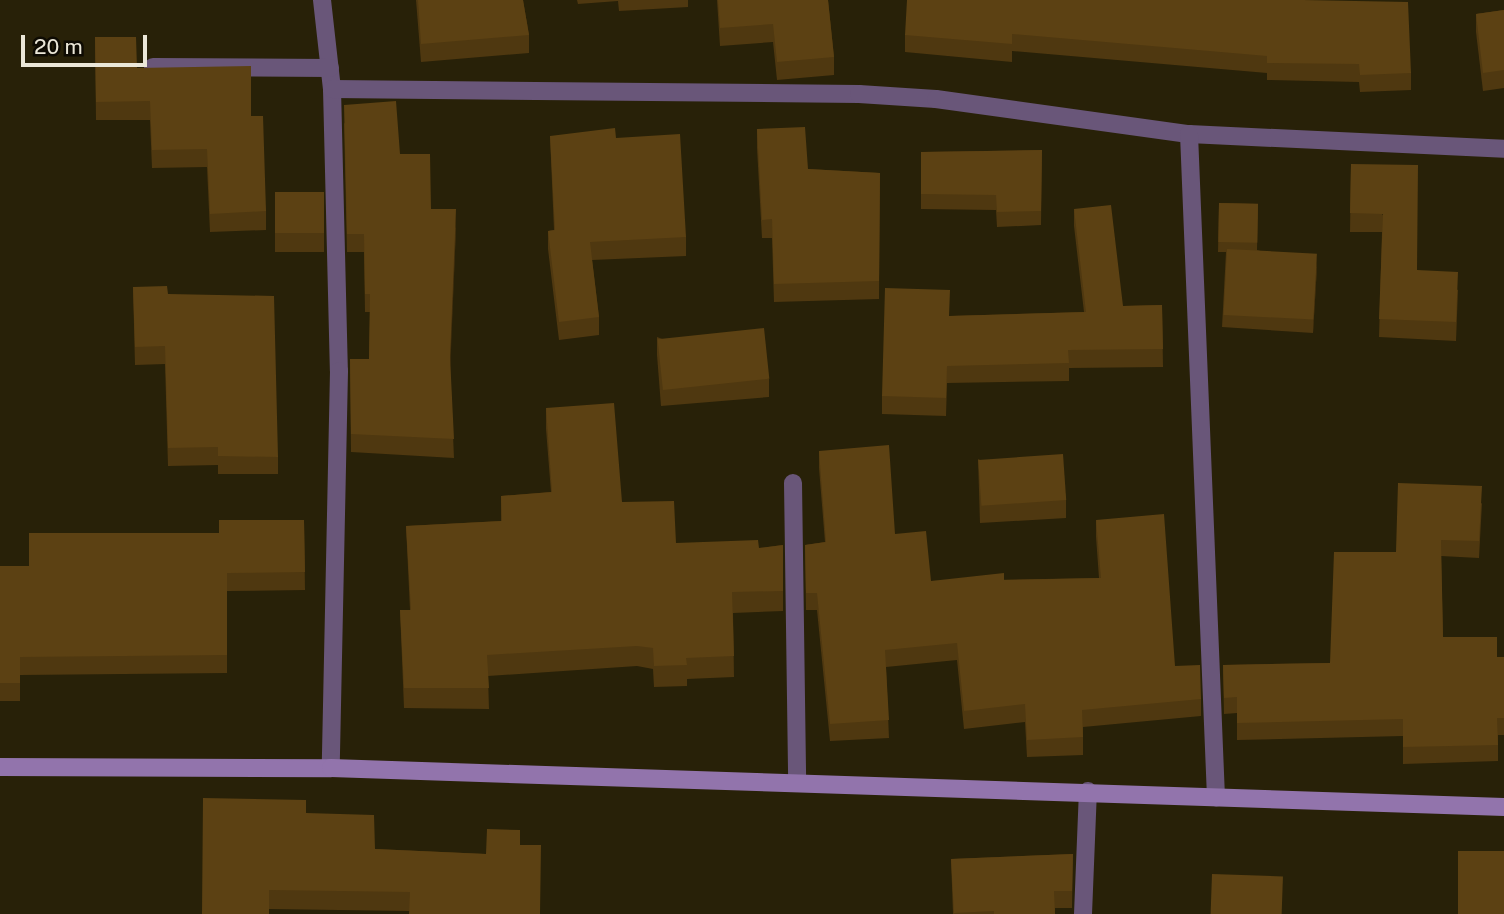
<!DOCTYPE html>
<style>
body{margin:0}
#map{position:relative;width:1504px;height:914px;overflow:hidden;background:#282108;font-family:"Public Sans",sans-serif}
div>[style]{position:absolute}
.street>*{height:18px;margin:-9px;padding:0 9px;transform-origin:9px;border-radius:9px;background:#695679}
.secondary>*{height:18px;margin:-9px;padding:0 9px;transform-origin:9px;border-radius:9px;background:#9274ac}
.wall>*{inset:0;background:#4f3810;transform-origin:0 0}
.shaded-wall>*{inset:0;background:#402e0d}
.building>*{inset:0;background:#5c4113;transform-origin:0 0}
span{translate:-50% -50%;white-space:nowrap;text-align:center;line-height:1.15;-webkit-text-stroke:5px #0e0b03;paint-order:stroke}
.scale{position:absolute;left:21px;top:35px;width:126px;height:32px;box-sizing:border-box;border:4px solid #ebe7d8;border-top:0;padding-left:9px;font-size:21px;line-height:24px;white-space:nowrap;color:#ebe7d8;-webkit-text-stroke:5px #0e0b03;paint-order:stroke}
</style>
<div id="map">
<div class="street">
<div style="left:322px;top:0;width:90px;rotate:83.6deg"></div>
<div style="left:332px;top:89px;width:282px;rotate:88.6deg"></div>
<div style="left:339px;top:371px;width:397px;rotate:91.2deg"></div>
<div style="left:153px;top:67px;width:177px;rotate:0.3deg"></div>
<div style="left:332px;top:89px;width:527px;rotate:0.54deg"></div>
<div style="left:859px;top:94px;width:77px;rotate:3.7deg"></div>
<div style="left:936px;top:99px;width:255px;rotate:7.9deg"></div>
<div style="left:1189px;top:134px;width:315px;rotate:2.7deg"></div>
<div style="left:1189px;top:134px;width:664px;rotate:87.67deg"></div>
<div style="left:793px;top:483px;width:299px;rotate:89.2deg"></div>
<div style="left:1083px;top:914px;width:123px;rotate:-87.7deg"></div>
</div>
<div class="secondary">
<div style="left:0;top:767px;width:331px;rotate:0.2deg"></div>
<div style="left:331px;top:768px;width:1174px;rotate:1.9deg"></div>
</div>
<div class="wall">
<div style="clip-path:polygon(416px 0,523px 0,529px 35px,529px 53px,421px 62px)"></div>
<div style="clip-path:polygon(577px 0,688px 0,688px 7px,619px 11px,618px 1px,578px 4px)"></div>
<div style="clip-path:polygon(717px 0,828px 0,834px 57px,834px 75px,777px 80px,773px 42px,720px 46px)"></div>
<div style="clip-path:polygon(1303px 0,1411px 73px,1411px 90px,1360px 92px,1359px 82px,1267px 80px,1267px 73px,1012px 51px,1012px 62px,905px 52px,905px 35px)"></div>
<div style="clip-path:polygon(1504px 10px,1504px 88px,1483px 91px,1476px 32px,1476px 14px)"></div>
<div style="clip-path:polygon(95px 37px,137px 68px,251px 116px,266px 211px,266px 230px,210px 232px,207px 167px,152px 168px,150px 120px,96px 120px)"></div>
<div style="clip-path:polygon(344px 123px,400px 154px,431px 209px,456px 228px,450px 365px,454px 458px,351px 452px,350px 359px,369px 359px,370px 312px,365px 312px,364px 252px,347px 252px)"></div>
<div style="clip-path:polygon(757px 129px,808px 169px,880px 173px,879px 299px,774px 302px,772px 238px,762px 238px,757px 148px)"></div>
<div style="clip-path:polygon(550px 136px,616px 138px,686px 237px,686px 256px,592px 260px,599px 317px,599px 335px,559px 340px,548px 249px,548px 231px,554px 230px)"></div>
<div style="clip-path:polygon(1042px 150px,1041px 225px,997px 227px,996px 210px,921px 209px,921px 152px)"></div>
<div style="clip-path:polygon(1351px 164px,1417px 270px,1458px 290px,1456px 341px,1379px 337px,1382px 232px,1350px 232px)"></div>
<div style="left:275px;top:192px;width:49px;height:60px"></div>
<div style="clip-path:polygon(1219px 203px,1258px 204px,1257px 250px,1317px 267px,1313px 333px,1222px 327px,1226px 252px,1218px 252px)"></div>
<div style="clip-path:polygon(1074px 209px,1123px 306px,1162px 305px,1163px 367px,1069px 368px,1069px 381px,947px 383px,946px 416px,882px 414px,882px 396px,950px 316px,1084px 312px,1074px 226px)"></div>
<div style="clip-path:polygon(133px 287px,168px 294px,278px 457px,278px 474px,218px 474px,218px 465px,168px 466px,165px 364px,135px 365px)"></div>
<div style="clip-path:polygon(657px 337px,769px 379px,769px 397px,661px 406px,657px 355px)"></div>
<div style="clip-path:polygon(546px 408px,622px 502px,676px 543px,759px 548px,783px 545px,783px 611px,733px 613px,734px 677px,687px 679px,687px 686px,654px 687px,653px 669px,637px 666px,488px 676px,489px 709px,404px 708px,400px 610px,410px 610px,406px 526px,501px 521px,501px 496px,551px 492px,546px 429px)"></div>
<div style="clip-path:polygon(819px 451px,895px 534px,931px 581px,1099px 578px,1096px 537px,1096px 520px,1175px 666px,1201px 699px,1201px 716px,1083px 727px,1083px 755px,1027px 757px,1025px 722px,964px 729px,957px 660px,886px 667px,889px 738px,830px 741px,817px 610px,806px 610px,805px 545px,825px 542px,819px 468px)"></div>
<div style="clip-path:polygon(978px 459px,1066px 500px,1066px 518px,980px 523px)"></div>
<div style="clip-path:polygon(1482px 503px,1479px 558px,1441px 556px,1443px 637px,1497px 657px,1504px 657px,1504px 735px,1498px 735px,1498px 761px,1403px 764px,1403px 736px,1237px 740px,1237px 713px,1224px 714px,1223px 665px,1330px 663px,1396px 552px)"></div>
<div style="clip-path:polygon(304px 520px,305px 590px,227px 591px,227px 673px,20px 675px,20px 701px,0 701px,0 566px,29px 566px,219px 533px)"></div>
<div style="clip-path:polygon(306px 813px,375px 849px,486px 854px,520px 830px,409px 911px,269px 909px,202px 914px)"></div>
<div style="clip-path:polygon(1073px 854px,1072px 908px,1055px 908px,1055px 914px,953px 914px,951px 859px)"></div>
</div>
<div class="shaded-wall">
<div style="clip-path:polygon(456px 209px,456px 228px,450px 375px,450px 357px)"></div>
<div style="clip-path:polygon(1317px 254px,1317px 267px,1313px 333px,1313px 320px)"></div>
</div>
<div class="building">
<div style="clip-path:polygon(418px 0,523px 0,529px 35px,421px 44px)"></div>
<div style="clip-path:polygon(718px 0,828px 0,834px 57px,777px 62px,773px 24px,720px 28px)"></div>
<div style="clip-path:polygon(907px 0,1303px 0,1408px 2px,1411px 73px,1360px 75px,1359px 64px,1267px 63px,1267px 56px,1012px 34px,1012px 44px,905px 35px)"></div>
<div style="clip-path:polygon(1504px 10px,1504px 70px,1483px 73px,1476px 14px)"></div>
<div style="clip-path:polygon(95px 37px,136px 37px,137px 68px,251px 66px,251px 116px,263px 116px,266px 211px,210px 214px,207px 149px,152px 150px,150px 101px,96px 102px)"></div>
<div style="clip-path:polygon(396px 101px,400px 154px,430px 154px,431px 209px,456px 209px,450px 357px,454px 439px,351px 434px,350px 359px,369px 359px,370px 294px,365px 294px,364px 234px,347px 234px,344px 105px)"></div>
<div style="clip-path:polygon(805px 127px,808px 169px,880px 173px,879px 281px,774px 284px,772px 219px,762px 220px,757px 129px)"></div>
<div style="clip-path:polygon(615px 128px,616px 138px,680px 134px,686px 237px,590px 242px,599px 317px,559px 322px,548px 231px,555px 230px,550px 136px)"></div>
<div style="clip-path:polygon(1042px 150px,1041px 211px,997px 212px,996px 195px,921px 194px,921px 152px)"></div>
<div style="clip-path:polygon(1351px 164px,1418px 165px,1417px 270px,1458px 272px,1456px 322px,1379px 319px,1383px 214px,1350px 213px)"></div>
<div style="left:275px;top:192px;width:49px;height:41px"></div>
<div style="left:1219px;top:203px;width:39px;height:39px;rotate:1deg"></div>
<div style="clip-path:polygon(1111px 205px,1123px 306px,1162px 305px,1163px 349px,1068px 350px,1069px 363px,947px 366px,946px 398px,882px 396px,885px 288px,950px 290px,949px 316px,1086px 312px,1074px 209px)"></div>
<div style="left:1227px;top:249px;width:90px;height:66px;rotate:3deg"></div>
<div style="clip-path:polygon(167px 286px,168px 294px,274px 296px,278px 457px,218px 456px,218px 447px,168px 448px,165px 346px,135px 347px,133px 287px)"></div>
<div style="left:764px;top:328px;width:51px;height:107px;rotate:84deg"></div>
<div style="clip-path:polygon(614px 403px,622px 502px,674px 501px,676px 543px,758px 540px,759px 548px,783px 545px,783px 591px,732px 592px,734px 656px,686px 658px,687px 665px,654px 666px,653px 648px,637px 646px,487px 655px,489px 688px,404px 688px,400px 610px,411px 610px,406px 526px,502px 521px,501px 496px,552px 492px,546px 408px)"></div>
<div style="clip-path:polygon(889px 445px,895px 534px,926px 531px,931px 581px,1004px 573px,1004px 580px,1101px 578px,1096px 520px,1164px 514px,1175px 666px,1200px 665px,1201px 699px,1082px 710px,1083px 737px,1027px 740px,1025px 704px,964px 711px,957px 643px,885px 650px,889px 720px,830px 724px,817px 593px,806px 593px,805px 545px,826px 542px,819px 451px)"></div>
<div style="left:1063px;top:454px;width:46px;height:85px;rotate:86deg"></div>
<div style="clip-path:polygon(1398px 483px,1482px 486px,1479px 541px,1441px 540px,1443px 637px,1497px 637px,1497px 657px,1504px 657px,1504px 718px,1497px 718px,1498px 745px,1403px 747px,1403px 719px,1237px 723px,1237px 697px,1224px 698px,1223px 665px,1330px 663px,1334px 552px,1396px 552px)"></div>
<div style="clip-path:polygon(219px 520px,304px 520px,305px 572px,227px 573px,227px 655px,20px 657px,20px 683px,0 683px,0 566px,29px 566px,29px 533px,219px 533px)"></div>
<div style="clip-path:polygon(203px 798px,306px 800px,306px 813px,374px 815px,375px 849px,486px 854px,487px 829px,520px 830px,520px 845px,541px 845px,540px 914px,409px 914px,410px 892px,269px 890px,269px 914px,202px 914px)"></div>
<div style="left:1504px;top:851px;width:63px;height:46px;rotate:90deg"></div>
<div style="clip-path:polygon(1073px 854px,1072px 891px,1054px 891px,1055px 914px,994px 914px,994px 911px,954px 913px,951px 859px)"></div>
<div style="left:1212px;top:874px;width:71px;height:40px;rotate:2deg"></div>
</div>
<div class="scale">20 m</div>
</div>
